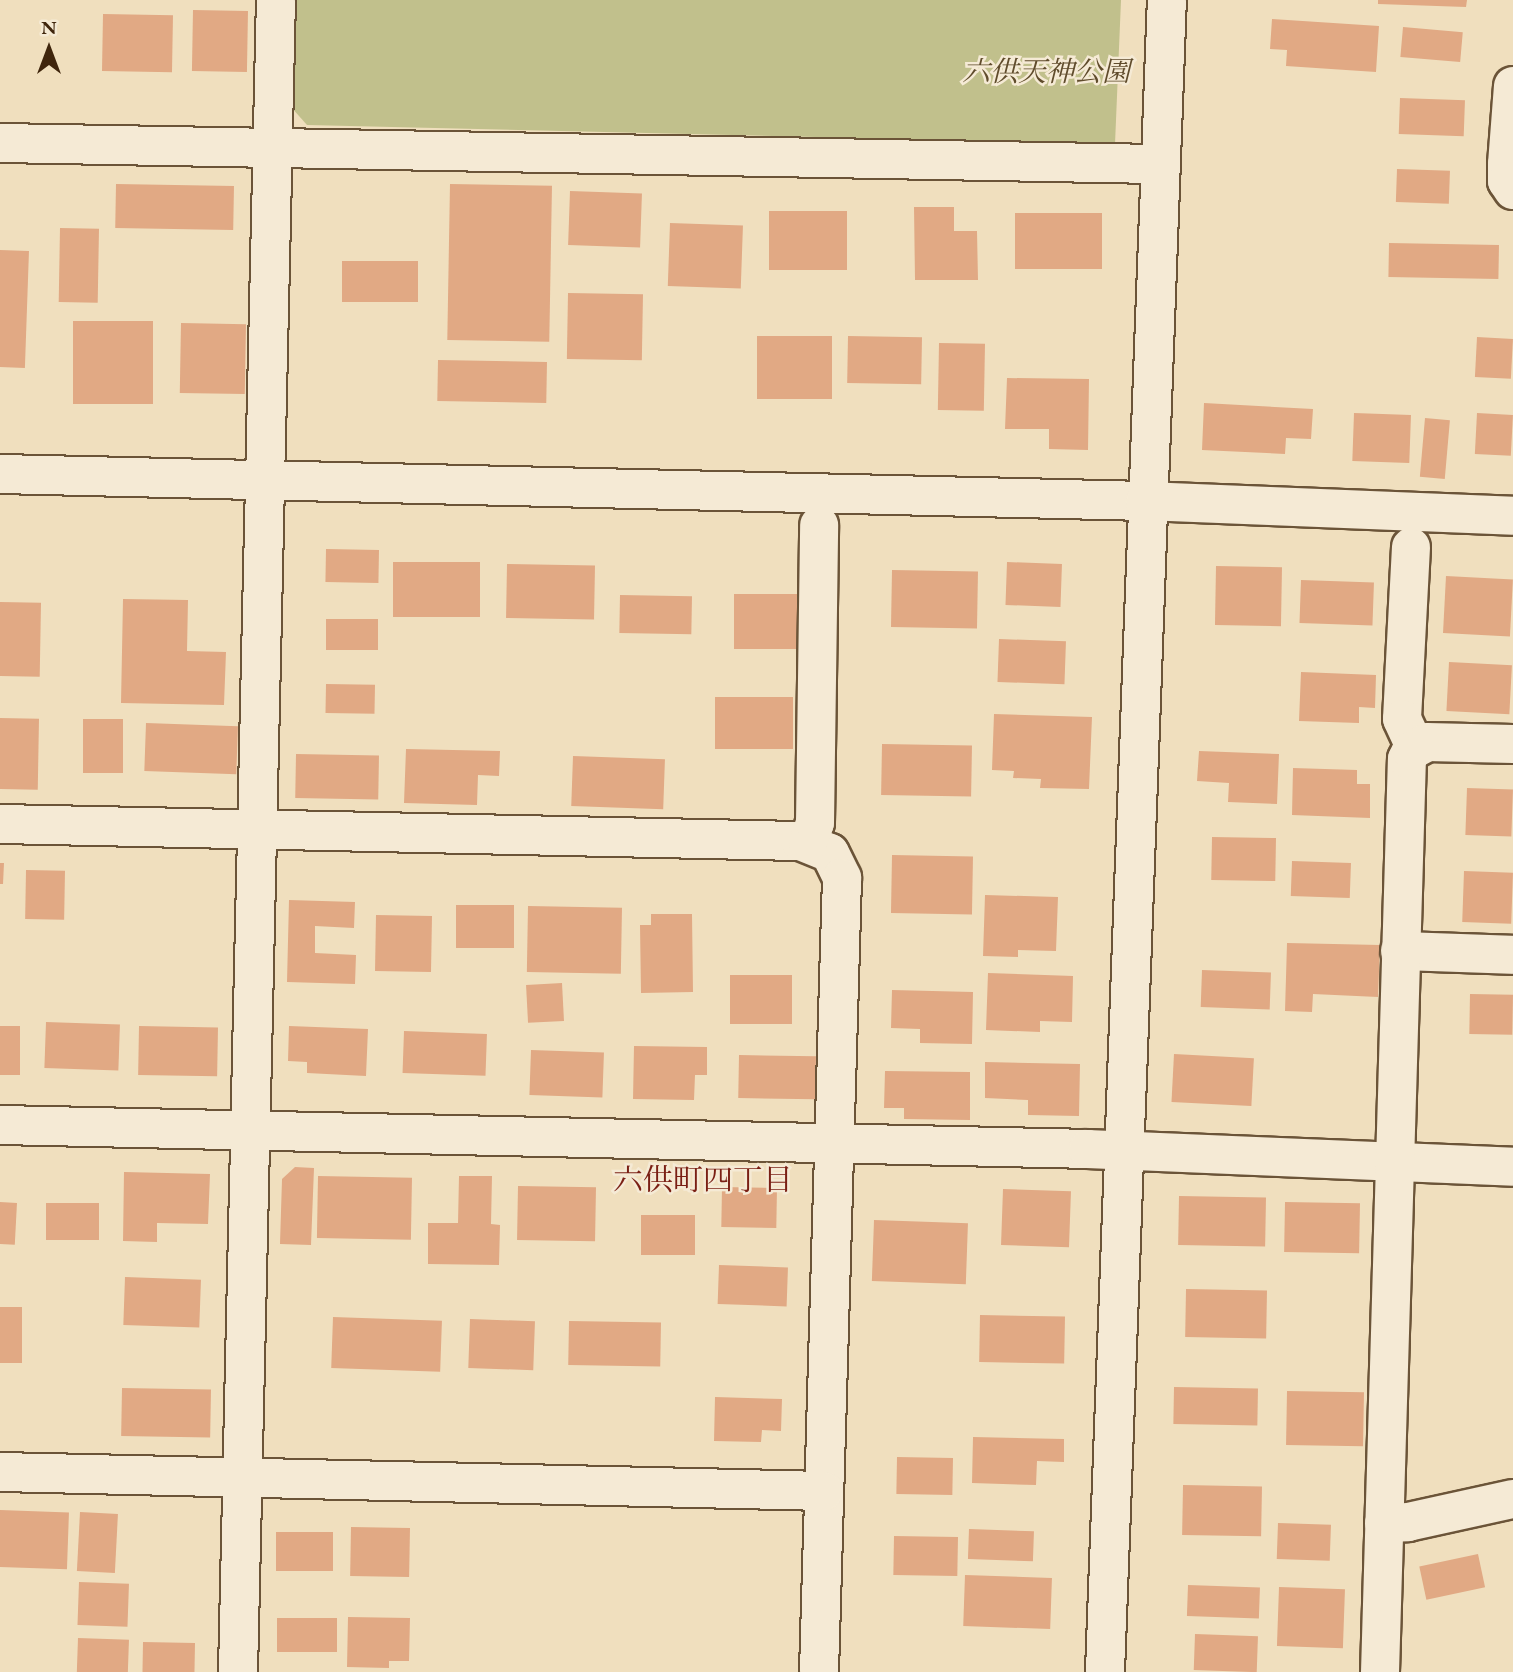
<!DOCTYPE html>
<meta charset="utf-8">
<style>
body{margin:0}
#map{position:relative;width:1513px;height:1672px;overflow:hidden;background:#f0dfbe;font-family:"EB Garamond","Noto Serif JP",serif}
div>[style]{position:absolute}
.green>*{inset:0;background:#c1c08c}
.building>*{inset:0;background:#e1a984;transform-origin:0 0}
.roads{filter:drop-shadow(2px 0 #6b5438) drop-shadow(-2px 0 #6b5438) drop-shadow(0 2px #6b5438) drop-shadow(0 -2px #6b5438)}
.street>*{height:38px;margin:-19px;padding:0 19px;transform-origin:19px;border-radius:19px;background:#f5ead5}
.secondary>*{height:38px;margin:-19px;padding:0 19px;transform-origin:19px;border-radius:19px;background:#f5ead5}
span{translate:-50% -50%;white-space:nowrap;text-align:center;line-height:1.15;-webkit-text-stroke:5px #f5ead5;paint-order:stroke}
.park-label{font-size:28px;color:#604c2c;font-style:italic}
.neighbourhood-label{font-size:30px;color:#7a1f14}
.north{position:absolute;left:14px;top:14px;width:70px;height:70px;-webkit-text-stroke:5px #f5ead5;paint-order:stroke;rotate:0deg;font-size:19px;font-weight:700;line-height:28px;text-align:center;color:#3f250c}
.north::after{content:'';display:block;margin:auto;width:24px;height:32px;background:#3f250c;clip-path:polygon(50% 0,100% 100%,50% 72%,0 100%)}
</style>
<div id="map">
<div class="green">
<div style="clip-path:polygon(294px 0,1121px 0,1115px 144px,307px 125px,291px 107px)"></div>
</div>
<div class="building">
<div style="clip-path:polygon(1378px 0,1467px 0,1466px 7px,1378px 4px)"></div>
<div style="left:193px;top:10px;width:55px;height:61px;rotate:1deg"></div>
<div style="left:103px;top:14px;width:70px;height:57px;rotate:1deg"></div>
<div style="clip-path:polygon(1272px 19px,1379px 26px,1376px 72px,1286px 66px,1287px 50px,1270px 49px)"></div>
<div style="left:1403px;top:27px;width:60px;height:30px;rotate:5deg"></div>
<div style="left:1400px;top:98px;width:65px;height:36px;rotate:2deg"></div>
<div style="left:1397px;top:169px;width:53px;height:33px;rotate:2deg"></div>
<div style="left:116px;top:184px;width:118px;height:44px;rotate:1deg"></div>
<div style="left:450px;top:184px;width:102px;height:156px;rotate:1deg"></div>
<div style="left:570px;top:191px;width:72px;height:54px;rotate:2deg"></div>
<div style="clip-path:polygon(914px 207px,954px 207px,954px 231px,977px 231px,978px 280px,915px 280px)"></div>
<div style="left:769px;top:211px;width:78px;height:59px"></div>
<div style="left:1015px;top:213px;width:87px;height:56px"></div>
<div style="left:670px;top:223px;width:73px;height:63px;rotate:2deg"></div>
<div style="left:60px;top:228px;width:39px;height:74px;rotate:1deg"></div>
<div style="left:1389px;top:243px;width:110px;height:34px;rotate:1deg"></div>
<div style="left:0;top:250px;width:29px;height:117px;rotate:2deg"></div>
<div style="left:342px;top:261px;width:76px;height:41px"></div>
<div style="left:568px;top:293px;width:75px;height:66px;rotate:1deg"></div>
<div style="left:73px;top:321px;width:80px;height:83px"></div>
<div style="left:181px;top:323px;width:65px;height:70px;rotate:1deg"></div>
<div style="left:757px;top:336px;width:75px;height:63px"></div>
<div style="left:848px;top:336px;width:74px;height:47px;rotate:1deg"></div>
<div style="left:1477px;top:337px;width:36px;height:40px;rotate:3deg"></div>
<div style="left:939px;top:343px;width:46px;height:67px;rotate:1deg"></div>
<div style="left:438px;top:360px;width:109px;height:41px;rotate:1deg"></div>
<div style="clip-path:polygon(1007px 378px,1089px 379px,1088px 450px,1049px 449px,1049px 429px,1005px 429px)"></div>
<div style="clip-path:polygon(1204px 403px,1313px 409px,1311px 439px,1286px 438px,1285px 454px,1202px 450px)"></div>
<div style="left:1354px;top:413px;width:57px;height:48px;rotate:2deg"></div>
<div style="left:1477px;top:413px;width:36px;height:41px;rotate:3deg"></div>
<div style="left:1425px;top:418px;width:25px;height:59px;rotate:5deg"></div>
<div style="left:326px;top:549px;width:53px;height:33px;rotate:1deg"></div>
<div style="left:393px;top:562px;width:87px;height:55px"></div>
<div style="left:1007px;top:562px;width:55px;height:43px;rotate:2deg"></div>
<div style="left:507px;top:564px;width:88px;height:54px;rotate:1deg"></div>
<div style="left:1216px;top:566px;width:66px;height:59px;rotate:1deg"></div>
<div style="left:892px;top:570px;width:86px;height:57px;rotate:1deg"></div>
<div style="left:1446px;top:576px;width:67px;height:57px;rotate:3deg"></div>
<div style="left:1301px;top:580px;width:73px;height:43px;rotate:2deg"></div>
<div style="left:734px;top:594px;width:70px;height:55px"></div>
<div style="left:620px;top:595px;width:72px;height:38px;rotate:1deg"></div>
<div style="clip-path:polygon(123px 599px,188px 600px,187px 651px,226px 652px,224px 705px,121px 703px)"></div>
<div style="left:0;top:602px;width:41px;height:74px;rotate:1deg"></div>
<div style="left:326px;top:619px;width:52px;height:31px"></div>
<div style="left:999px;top:639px;width:67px;height:43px;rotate:2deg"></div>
<div style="left:1449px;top:662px;width:63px;height:49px;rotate:3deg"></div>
<div style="clip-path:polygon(1301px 672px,1376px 675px,1375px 708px,1359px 707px,1359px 723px,1299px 721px)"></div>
<div style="left:326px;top:684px;width:49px;height:29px;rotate:1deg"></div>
<div style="left:715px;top:697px;width:78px;height:52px"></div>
<div style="clip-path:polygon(994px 714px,1092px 717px,1089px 789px,1040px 788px,1041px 779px,1013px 778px,1014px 771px,992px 770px)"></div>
<div style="left:0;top:718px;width:39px;height:71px;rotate:1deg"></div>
<div style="left:83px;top:719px;width:40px;height:54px"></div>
<div style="left:146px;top:723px;width:92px;height:48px;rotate:2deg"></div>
<div style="left:882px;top:744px;width:90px;height:51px;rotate:1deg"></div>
<div style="clip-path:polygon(406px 749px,500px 751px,499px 776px,478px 775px,477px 805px,404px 803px)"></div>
<div style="clip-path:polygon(1199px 751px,1279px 754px,1277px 804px,1228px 802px,1229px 783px,1197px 781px)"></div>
<div style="left:296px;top:754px;width:83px;height:44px;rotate:1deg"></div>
<div style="left:573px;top:756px;width:92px;height:50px;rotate:2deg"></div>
<div style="clip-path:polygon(1293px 768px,1357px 770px,1357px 784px,1370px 784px,1370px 818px,1292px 815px)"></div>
<div style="left:1467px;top:788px;width:46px;height:47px;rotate:2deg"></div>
<div style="left:1212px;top:837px;width:64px;height:43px;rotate:1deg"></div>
<div style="left:892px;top:855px;width:81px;height:58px;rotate:1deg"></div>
<div style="left:1292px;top:861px;width:59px;height:35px;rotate:2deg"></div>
<div style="clip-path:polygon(0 863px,4px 863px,3px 884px,0 884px)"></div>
<div style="left:26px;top:870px;width:39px;height:49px;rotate:1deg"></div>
<div style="left:1464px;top:871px;width:49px;height:51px;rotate:2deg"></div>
<div style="clip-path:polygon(985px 895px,1058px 897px,1056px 951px,1018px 950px,1018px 957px,983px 956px)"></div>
<div style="clip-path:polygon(289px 900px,355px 902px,354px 928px,315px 926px,315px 953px,356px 955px,355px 984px,287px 982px)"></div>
<div style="left:514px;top:905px;width:43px;height:58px;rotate:90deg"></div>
<div style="left:528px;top:906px;width:94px;height:66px;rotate:1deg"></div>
<div style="clip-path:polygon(651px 914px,692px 914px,693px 992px,641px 993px,640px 925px,651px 925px)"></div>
<div style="left:376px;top:915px;width:56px;height:56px;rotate:1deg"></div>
<div style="clip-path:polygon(1287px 943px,1380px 945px,1378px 997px,1313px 994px,1312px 1012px,1285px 1011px)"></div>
<div style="left:1202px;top:970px;width:69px;height:37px;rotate:2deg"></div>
<div style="clip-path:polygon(988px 973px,1073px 976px,1072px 1022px,1040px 1021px,1040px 1032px,986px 1030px)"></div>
<div style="left:730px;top:975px;width:62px;height:49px"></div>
<div style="left:562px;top:983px;width:38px;height:36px;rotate:87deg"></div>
<div style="clip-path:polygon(892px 990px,973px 992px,972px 1044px,920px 1043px,920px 1029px,891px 1028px)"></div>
<div style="left:1470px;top:994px;width:43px;height:40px;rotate:1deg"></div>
<div style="left:46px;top:1022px;width:74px;height:46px;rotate:2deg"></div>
<div style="left:0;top:1026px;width:20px;height:49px"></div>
<div style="left:139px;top:1026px;width:79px;height:49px;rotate:1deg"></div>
<div style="clip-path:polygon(289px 1026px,368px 1029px,366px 1076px,307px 1073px,307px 1062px,288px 1061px)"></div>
<div style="left:404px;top:1031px;width:83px;height:42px;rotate:2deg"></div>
<div style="clip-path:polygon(634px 1046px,707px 1047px,707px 1075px,695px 1075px,694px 1100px,633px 1099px)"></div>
<div style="left:531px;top:1050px;width:73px;height:45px;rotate:2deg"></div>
<div style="left:1174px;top:1054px;width:80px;height:48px;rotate:3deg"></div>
<div style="left:739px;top:1055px;width:77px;height:43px;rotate:1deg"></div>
<div style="clip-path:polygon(985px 1062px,1080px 1064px,1079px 1116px,1028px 1115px,1028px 1100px,985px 1098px)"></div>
<div style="clip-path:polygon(885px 1071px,970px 1072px,970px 1120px,904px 1119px,904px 1108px,884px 1108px)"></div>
<div style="clip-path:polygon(295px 1167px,314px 1168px,311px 1245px,280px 1244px,282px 1179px)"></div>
<div style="clip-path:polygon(124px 1172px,210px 1174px,208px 1224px,157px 1223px,157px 1242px,123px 1241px)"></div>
<div style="left:318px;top:1176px;width:94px;height:62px;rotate:1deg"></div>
<div style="clip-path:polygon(459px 1176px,492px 1176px,491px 1224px,500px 1225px,499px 1265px,428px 1264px,428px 1223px,458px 1223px)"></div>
<div style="left:518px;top:1186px;width:78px;height:54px;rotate:1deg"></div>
<div style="left:722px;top:1187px;width:55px;height:40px;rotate:1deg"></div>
<div style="left:1003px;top:1189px;width:68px;height:56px;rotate:2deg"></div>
<div style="left:1179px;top:1196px;width:87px;height:49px;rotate:1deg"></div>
<div style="left:0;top:1202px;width:17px;height:42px;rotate:3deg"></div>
<div style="left:1285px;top:1202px;width:75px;height:50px;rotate:1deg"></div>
<div style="left:46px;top:1203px;width:53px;height:37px"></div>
<div style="left:641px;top:1215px;width:54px;height:40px"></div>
<div style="left:874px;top:1220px;width:94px;height:61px;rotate:2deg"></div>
<div style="left:719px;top:1265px;width:69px;height:39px;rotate:2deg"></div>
<div style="left:125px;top:1277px;width:76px;height:48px;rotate:2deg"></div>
<div style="left:1186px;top:1289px;width:81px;height:48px;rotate:1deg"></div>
<div style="left:0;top:1307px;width:22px;height:56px"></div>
<div style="left:980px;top:1315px;width:85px;height:47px;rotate:1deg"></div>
<div style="left:333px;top:1317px;width:109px;height:51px;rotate:2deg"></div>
<div style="left:470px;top:1319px;width:65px;height:49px;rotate:2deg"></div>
<div style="left:569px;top:1321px;width:92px;height:44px;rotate:1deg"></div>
<div style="left:1174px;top:1387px;width:84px;height:37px;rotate:1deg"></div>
<div style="left:122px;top:1388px;width:89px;height:48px;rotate:1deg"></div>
<div style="left:1287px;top:1391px;width:77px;height:54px;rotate:1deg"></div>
<div style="clip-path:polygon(715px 1397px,782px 1399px,781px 1431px,762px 1430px,761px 1442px,714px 1441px)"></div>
<div style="clip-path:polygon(973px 1437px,1064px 1439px,1064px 1462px,1037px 1461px,1036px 1485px,972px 1483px)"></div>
<div style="left:897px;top:1457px;width:56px;height:37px;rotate:1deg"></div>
<div style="left:1183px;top:1485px;width:79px;height:50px;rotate:1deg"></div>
<div style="left:0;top:1510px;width:69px;height:57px;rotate:2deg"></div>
<div style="left:80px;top:1512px;width:38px;height:59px;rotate:3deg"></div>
<div style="left:1278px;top:1523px;width:53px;height:36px;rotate:2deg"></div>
<div style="left:351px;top:1527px;width:59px;height:49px;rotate:1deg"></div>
<div style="left:969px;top:1529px;width:65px;height:30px;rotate:2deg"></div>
<div style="left:276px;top:1532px;width:57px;height:39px"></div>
<div style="left:894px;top:1536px;width:64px;height:39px;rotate:1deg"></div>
<div style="left:1478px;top:1554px;width:34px;height:60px;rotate:78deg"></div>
<div style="left:965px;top:1575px;width:87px;height:51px;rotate:2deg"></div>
<div style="left:79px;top:1582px;width:50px;height:43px;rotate:2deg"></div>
<div style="left:1188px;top:1585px;width:72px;height:31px;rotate:2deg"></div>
<div style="left:1279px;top:1587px;width:66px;height:59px;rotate:2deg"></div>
<div style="clip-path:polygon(348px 1617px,410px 1618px,409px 1661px,389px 1661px,389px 1668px,347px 1667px)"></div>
<div style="left:277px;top:1618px;width:60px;height:34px"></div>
<div style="left:1195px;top:1634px;width:63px;height:36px;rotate:2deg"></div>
<div style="left:78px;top:1638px;width:51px;height:34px;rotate:2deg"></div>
<div style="left:143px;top:1642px;width:52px;height:30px;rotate:1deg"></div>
</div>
<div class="roads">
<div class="street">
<div style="left:1513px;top:86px;width:78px;rotate:94.4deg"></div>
<div style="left:1507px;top:164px;width:17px;rotate:90deg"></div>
<div style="left:1507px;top:181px;width:11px;rotate:56deg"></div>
<div style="left:0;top:143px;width:1159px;rotate:1.04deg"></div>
<div style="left:1411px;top:547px;width:172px;rotate:93deg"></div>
<div style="left:1402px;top:719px;width:31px;rotate:65deg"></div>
<div style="left:0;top:824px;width:800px;rotate:1.22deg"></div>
<div style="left:800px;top:841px;width:32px;rotate:22deg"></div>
<div style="left:830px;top:853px;width:28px;rotate:64deg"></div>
<div style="left:842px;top:878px;width:794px;rotate:91.66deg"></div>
<div style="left:808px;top:843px;width:21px;rotate:-71deg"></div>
<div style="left:815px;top:823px;width:298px;rotate:-89.2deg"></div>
<div style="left:1400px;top:951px;width:113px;rotate:2deg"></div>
<div style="left:0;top:1125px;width:1088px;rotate:1.26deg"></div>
<div style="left:1088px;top:1149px;width:425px;rotate:2.4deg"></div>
<div style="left:0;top:1472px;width:824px;rotate:1.32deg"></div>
<div style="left:1384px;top:1523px;width:24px;rotate:-2deg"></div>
<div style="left:1408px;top:1522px;width:107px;rotate:-12.4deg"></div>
<div style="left:238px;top:1672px;width:1672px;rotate:-88.7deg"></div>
<div style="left:1380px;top:1672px;width:913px;rotate:-88.31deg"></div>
<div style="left:1407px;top:759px;width:9px;rotate:-63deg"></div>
<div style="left:1411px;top:751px;width:18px;rotate:-29deg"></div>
<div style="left:1427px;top:742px;width:86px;rotate:1.3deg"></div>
</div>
<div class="secondary">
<div style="left:0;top:474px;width:1145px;rotate:1.35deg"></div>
<div style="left:1145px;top:501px;width:368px;rotate:2.3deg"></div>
<div style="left:1105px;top:1672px;width:1673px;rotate:-87.88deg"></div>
</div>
</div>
<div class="park-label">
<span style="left:1046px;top:71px">六供天神公園</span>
</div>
<div class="neighbourhood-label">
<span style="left:703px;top:1180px">六供町四丁目</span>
</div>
<div class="north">N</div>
</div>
